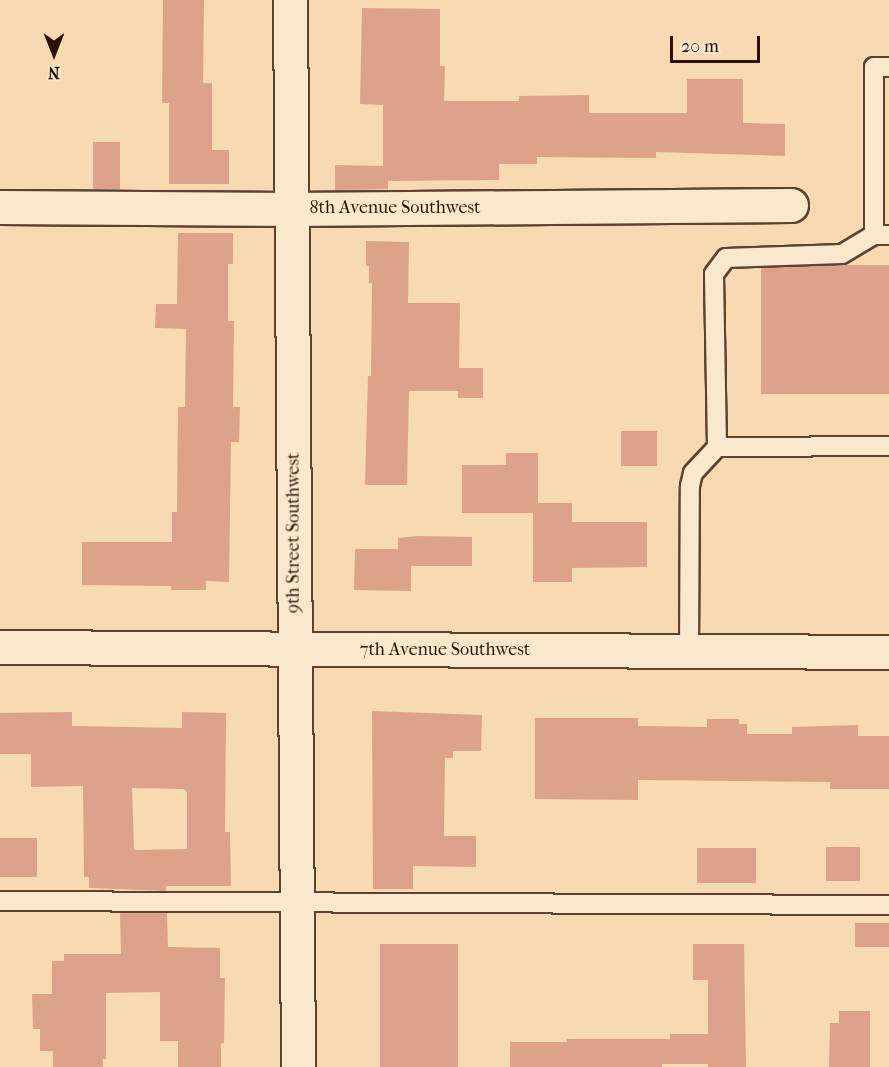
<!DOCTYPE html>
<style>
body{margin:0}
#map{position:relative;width:889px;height:1067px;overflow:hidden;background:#f7dab1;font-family:"IM FELL French Canon",serif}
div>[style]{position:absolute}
.building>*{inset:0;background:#dda28b;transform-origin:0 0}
.roads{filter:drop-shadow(2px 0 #5d4230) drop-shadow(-2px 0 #5d4230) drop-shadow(0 2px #5d4230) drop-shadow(0 -2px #5d4230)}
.service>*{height:18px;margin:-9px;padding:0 9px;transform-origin:9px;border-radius:9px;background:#fae7cc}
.minor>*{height:33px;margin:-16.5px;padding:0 16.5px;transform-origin:16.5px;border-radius:16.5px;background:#fae7cc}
.tertiary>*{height:33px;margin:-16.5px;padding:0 16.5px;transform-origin:16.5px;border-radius:16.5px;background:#fae7cc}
span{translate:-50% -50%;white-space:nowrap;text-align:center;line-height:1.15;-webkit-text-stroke:6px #fae7cc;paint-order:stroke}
.street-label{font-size:18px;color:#2a1005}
.north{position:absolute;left:24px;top:24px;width:60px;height:60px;-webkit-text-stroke:4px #fae7cc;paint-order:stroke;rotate:180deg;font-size:16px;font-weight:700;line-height:24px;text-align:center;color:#2a1005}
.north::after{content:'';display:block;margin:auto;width:21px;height:27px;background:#2a1005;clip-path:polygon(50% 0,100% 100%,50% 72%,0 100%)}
.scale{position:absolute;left:670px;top:36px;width:90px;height:27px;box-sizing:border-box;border:3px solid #2a1005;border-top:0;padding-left:8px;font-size:18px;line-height:21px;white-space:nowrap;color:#2a1005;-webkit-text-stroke:4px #fae7cc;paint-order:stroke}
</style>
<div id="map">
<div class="building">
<div style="clip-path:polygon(163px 0,204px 0,203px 83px,212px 83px,212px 150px,229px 150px,229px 184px,169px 184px,169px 103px,162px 103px)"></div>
<div style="clip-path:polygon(362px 8px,440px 9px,440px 66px,445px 66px,444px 101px,519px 101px,519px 96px,589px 95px,589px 113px,687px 113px,687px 79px,743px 79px,743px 123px,785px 124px,785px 156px,656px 152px,656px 158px,537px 157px,537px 164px,499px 164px,499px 180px,388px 181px,388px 189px,335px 190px,335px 165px,383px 166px,383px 105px,360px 104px)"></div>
<div style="left:93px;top:142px;width:27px;height:47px"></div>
<div style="clip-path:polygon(178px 233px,233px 233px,233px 264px,228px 264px,228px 321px,234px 321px,233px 407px,240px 407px,239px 442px,231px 442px,229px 582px,206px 581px,206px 590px,171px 590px,171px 586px,82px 585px,82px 542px,172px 542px,172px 512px,177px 512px,178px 407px,185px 407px,186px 329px,155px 328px,156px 304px,177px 304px)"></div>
<div style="clip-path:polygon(366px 241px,409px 242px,408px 303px,460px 303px,459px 368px,483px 368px,483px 398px,458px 398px,458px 391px,409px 391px,407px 485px,365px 485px,368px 376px,371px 376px,372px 283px,369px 283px,369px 266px,366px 266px)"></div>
<div style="left:889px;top:265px;width:129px;height:128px;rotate:90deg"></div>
<div style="left:621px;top:431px;width:36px;height:35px"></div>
<div style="clip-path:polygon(506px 453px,538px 453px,538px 503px,572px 503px,572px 522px,647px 522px,647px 567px,572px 568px,572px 582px,533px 582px,533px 513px,462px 513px,462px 465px,506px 465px)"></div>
<div style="clip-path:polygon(419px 536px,472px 537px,472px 566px,411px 566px,411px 591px,354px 590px,355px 549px,398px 549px,398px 538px)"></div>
<div style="clip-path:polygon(372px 711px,482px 715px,481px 751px,453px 751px,453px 758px,445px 758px,444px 836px,476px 836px,476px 867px,413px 866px,413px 889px,373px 889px)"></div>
<div style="clip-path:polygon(evenodd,72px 712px,72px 726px,182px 728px,182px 712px,226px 713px,225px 832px,230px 832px,231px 886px,166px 886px,166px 891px,89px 888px,89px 877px,84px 877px,83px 786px,31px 787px,31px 754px,0 754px,0 713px,72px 712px,132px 788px,184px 789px,187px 793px,187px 849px,134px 850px,132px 788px)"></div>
<div style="clip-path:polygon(535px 718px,638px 718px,638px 726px,707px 727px,707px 719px,739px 719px,739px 724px,747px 724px,747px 734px,792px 734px,792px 727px,858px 725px,858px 736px,889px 736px,889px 789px,830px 789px,830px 782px,638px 780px,638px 800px,535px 799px)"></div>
<div style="left:0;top:838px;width:37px;height:39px"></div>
<div style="left:826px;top:847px;width:34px;height:34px"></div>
<div style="left:697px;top:848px;width:59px;height:35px"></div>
<div style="clip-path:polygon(120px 913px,167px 913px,168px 947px,220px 948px,220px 978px,225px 978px,224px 1043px,221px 1043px,221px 1067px,178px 1067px,178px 1041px,160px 1041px,160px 992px,106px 993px,106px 1059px,103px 1059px,103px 1067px,53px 1067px,53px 1051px,40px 1051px,40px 1029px,33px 1029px,32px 994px,52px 994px,52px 961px,64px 961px,64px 954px,121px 954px)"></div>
<div style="left:855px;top:923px;width:34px;height:24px"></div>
<div style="left:380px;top:944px;width:78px;height:123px"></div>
<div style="clip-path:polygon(693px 944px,744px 944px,746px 1067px,708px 1067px,708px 1064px,662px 1064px,662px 1067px,510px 1067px,510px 1042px,567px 1042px,567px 1039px,670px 1039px,670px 1034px,708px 1034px,708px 980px,693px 980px)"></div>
<div style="clip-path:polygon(839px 1011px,870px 1011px,870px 1067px,829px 1067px,830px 1023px,839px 1023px)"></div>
</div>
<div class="roads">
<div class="service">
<div style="left:874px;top:235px;width:168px;rotate:-90deg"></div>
<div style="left:874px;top:67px;width:15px"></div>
<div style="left:717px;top:447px;width:173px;rotate:-91deg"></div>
<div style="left:714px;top:274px;width:20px;rotate:-53deg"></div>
<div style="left:726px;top:258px;width:116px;rotate:-2deg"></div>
<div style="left:842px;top:254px;width:37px;rotate:-31deg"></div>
<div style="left:874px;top:235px;width:15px"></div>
<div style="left:689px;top:651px;width:165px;rotate:-89.7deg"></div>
<div style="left:690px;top:486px;width:13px;rotate:-77deg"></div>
<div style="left:693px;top:473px;width:35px;rotate:-47deg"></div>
<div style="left:717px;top:447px;width:172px;rotate:-0.3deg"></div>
<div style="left:0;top:901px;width:889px;rotate:0.26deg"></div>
</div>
<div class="minor">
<div style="left:0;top:207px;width:291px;rotate:0.4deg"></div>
<div style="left:291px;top:209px;width:500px;rotate:-0.46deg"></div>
</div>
<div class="tertiary">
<div style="left:290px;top:0;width:1067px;rotate:89.57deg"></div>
<div style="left:0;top:647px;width:889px;rotate:0.32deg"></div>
</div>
</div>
<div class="street-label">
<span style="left:395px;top:208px">8th Avenue Southwest</span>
<span style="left:294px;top:533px;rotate:-90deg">9th Street Southwest</span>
<span style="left:445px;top:650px">7th Avenue Southwest</span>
</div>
<div class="north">N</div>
<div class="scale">20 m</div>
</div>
